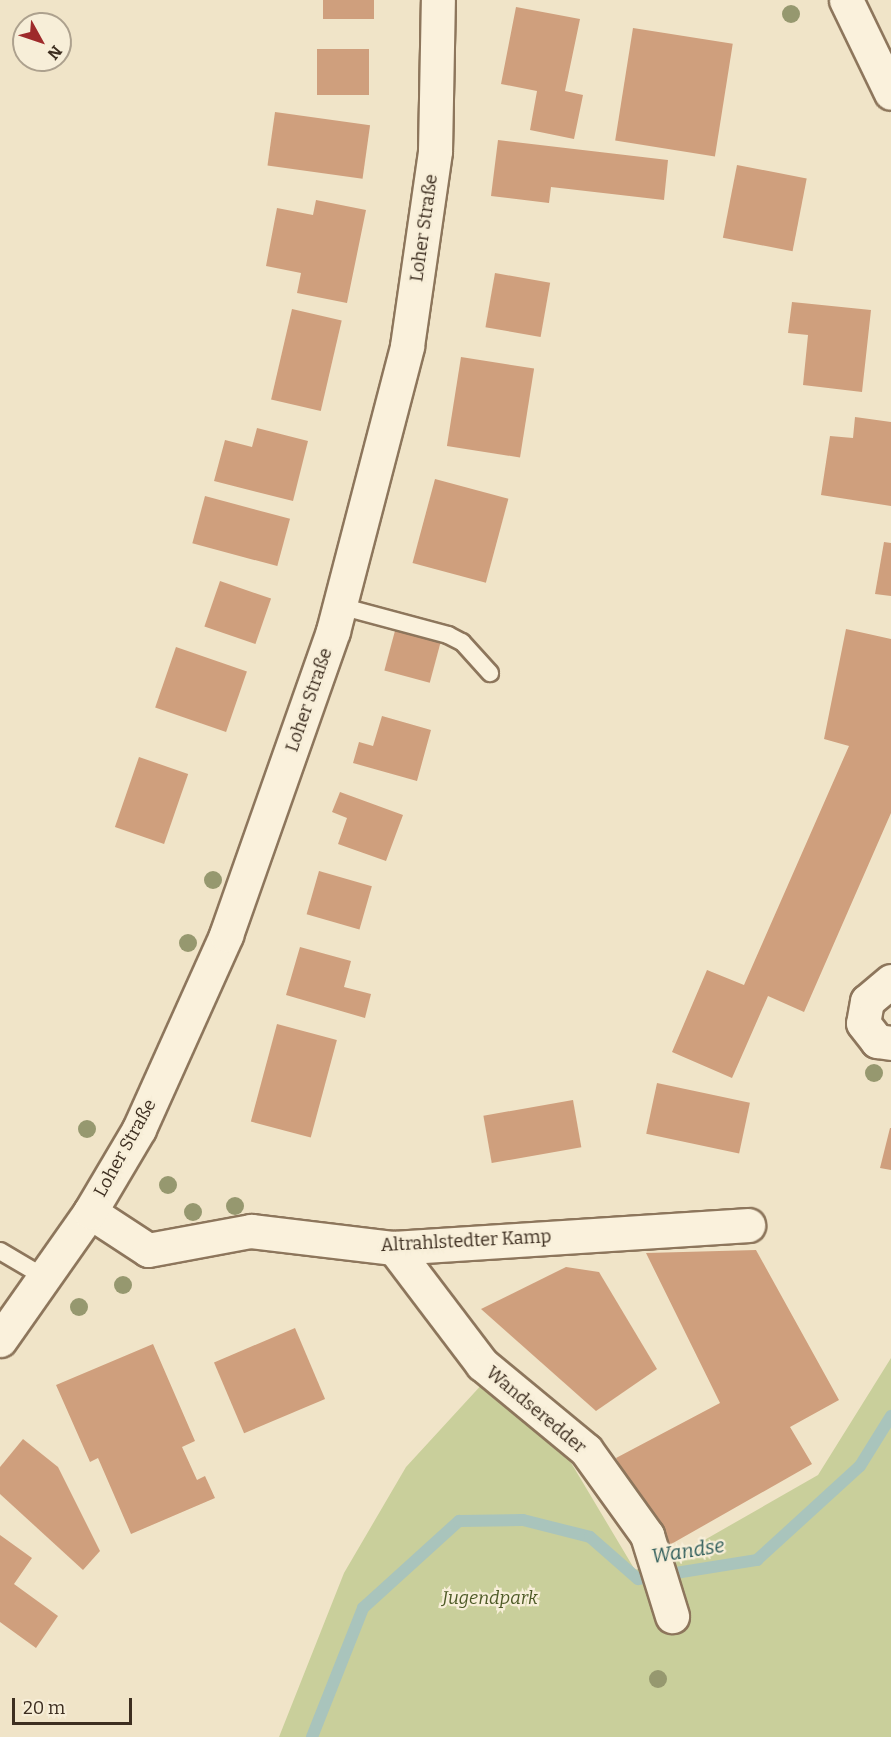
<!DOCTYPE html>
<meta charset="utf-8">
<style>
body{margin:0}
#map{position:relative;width:891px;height:1737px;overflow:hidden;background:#f0e4c8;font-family:Bitter,serif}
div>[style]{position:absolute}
.green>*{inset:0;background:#c9cf9b}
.stream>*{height:12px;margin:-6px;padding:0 6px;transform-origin:6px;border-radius:6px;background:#a9c4bc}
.building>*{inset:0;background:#cf9f7d;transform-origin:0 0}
.roads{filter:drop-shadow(2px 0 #8d765c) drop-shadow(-2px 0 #8d765c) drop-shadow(0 2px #8d765c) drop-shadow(0 -2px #8d765c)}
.lane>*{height:16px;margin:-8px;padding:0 8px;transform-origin:8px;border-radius:8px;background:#faf1dc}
.street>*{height:33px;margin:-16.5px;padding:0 16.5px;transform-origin:16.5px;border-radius:16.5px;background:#faf1dc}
.trees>*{width:18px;height:18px;margin:-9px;border-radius:50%;background:#96986f}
span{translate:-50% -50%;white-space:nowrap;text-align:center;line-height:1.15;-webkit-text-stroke:4.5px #f7eed8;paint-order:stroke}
.street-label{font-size:18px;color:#3d2e20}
.park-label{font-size:18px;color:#4d5a26;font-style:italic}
.water-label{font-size:20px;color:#2f5d5a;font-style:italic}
.north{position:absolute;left:12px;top:12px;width:60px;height:60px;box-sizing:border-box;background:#f7eed8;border:2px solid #ada18e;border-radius:50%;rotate:130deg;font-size:16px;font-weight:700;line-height:24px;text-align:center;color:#3d2e20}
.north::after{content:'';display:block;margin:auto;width:21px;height:27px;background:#9e2a2b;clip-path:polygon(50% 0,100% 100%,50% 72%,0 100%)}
.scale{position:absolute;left:12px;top:1698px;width:120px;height:27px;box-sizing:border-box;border:3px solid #3d2e20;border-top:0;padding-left:8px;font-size:18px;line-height:21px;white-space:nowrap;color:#3d2e20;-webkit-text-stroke:4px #f7eed8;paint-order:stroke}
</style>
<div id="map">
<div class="green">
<div style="clip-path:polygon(891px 1358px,891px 1737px,279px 1737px,344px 1573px,406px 1467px,485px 1381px,570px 1461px,635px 1570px,673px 1558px,818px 1475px)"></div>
</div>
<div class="stream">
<div style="left:312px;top:1737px;width:139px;rotate:-68.4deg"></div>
<div style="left:363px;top:1608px;width:130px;rotate:-42.2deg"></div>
<div style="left:459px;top:1521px;width:64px;rotate:-0.9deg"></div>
<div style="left:523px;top:1520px;width:69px;rotate:14.2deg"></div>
<div style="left:590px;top:1537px;width:64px;rotate:41.2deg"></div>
<div style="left:638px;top:1579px;width:121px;rotate:-9.1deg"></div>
<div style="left:757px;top:1560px;width:139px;rotate:-42.4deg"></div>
<div style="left:860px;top:1466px;width:59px;rotate:-58.2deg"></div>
</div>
<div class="building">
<div style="left:323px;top:0;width:51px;height:19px"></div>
<div style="clip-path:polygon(516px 7px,580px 19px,565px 91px,583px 95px,574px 139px,530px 130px,537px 91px,501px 84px)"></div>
<div style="left:633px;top:28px;width:101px;height:114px;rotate:9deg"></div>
<div style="left:317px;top:49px;width:52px;height:46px"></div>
<div style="left:275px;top:112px;width:96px;height:54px;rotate:8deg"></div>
<div style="clip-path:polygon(498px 140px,668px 160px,664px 200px,551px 187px,549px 203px,491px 196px)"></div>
<div style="left:737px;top:165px;width:71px;height:74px;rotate:11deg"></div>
<div style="clip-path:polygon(316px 200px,366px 210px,347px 303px,297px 293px,301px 273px,266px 266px,277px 208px,313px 215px)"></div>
<div style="left:495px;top:273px;width:56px;height:55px;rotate:10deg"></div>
<div style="clip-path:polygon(792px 302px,871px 310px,862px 392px,803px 385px,808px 335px,788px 333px)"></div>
<div style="left:292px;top:309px;width:51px;height:93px;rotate:13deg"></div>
<div style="left:461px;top:357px;width:74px;height:90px;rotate:9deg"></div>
<div style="clip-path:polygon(855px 417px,891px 422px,891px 506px,821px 495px,830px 436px,853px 438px)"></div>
<div style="clip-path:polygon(257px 428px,308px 441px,293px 501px,214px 481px,225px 440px,252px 447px)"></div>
<div style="left:435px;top:479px;width:76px;height:87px;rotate:15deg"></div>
<div style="left:205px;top:496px;width:88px;height:49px;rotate:15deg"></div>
<div style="clip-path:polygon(884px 542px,891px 543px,891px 596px,875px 594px)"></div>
<div style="left:220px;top:581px;width:54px;height:48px;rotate:19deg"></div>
<div style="left:396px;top:627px;width:47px;height:45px;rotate:15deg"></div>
<div style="clip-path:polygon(846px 629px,891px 639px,891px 813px,804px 1012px,768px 996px,732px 1078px,672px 1052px,707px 970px,744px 985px,849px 746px,824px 739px)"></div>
<div style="left:176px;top:647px;width:75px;height:64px;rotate:19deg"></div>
<div style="clip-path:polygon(382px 716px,431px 730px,417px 781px,353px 763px,359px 742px,373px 746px)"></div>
<div style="left:139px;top:757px;width:52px;height:74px;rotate:19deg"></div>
<div style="clip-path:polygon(340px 792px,403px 815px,386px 861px,338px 844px,347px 818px,332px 812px)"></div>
<div style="left:319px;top:871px;width:55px;height:45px;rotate:16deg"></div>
<div style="clip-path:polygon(300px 947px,351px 961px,344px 987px,371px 994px,365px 1018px,286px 995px)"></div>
<div style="left:277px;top:1024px;width:62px;height:101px;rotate:15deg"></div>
<div style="left:657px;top:1083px;width:95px;height:52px;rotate:12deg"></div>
<div style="left:573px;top:1100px;width:48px;height:91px;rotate:80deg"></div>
<div style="clip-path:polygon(890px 1128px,891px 1128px,891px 1170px,880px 1168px)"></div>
<div style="clip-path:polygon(756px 1250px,839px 1400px,790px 1427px,812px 1464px,666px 1547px,616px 1458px,720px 1403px,646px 1253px)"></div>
<div style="clip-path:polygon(566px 1267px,599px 1272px,657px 1369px,596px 1411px,481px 1309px)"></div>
<div style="left:295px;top:1328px;width:77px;height:88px;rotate:67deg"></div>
<div style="clip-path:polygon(153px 1344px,195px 1441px,182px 1447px,197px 1480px,205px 1476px,215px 1498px,131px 1534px,98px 1458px,90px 1462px,56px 1385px)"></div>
<div style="clip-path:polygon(23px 1439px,58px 1467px,100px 1551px,83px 1570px,0 1494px,0 1467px)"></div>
<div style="clip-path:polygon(0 1535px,32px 1558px,14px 1584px,58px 1616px,36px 1648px,0 1622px)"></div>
</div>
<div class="roads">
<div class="lane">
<div style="left:340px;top:606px;width:112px;rotate:15deg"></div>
<div style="left:448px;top:635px;width:16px;rotate:27deg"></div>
<div style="left:462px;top:642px;width:42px;rotate:47.9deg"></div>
<div style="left:0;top:1251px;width:51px;rotate:30.6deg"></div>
</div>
<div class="street">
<div style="left:846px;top:0;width:103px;rotate:64.2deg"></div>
<div style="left:891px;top:981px;width:31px;rotate:140deg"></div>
<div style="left:867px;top:1001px;width:22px;rotate:100deg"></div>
<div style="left:863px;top:1023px;width:23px;rotate:52deg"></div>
<div style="left:877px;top:1041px;width:14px;rotate:8deg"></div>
<div style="left:90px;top:1212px;width:69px;rotate:33.2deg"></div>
<div style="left:148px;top:1250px;width:105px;rotate:-10.5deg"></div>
<div style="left:251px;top:1231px;width:144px;rotate:6.8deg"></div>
<div style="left:394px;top:1248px;width:355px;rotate:-3.7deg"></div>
<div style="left:394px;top:1248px;width:146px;rotate:52.8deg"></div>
<div style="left:482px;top:1364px;width:135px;rotate:39.6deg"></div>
<div style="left:586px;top:1450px;width:105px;rotate:54.3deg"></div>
<div style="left:647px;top:1535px;width:85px;rotate:72.8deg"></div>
<div style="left:0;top:1340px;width:156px;rotate:-54.9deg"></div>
<div style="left:90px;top:1212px;width:96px;rotate:-59.4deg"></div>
<div style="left:139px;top:1129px;width:213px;rotate:-65.8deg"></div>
<div style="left:226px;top:935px;width:322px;rotate:-70.6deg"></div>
<div style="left:333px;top:631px;width:294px;rotate:-75.4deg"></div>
<div style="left:407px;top:346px;width:197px;rotate:-81.8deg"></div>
<div style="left:435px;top:151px;width:151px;rotate:-88.9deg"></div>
</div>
</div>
<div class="trees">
<div style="left:791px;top:14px"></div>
<div style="left:213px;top:880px"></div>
<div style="left:188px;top:943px"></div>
<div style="left:874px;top:1073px"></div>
<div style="left:87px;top:1129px"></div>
<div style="left:168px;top:1185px"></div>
<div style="left:235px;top:1206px"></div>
<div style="left:193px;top:1212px"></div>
<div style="left:123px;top:1285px"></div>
<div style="left:79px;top:1307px"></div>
<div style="left:658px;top:1679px"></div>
</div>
<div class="street-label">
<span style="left:424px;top:228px;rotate:-82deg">Loher Straße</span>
<span style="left:309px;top:700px;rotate:-71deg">Loher Straße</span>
<span style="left:125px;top:1148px;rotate:-61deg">Loher Straße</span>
<span style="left:466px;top:1241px;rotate:-3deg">Altrahlstedter Kamp</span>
<span style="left:536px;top:1410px;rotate:40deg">Wandseredder</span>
</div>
<div class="park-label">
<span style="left:490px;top:1598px">Jugendpark</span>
</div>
<div class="water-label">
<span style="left:688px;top:1551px;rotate:-9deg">Wandse</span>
</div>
<div class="north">N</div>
<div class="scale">20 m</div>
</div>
